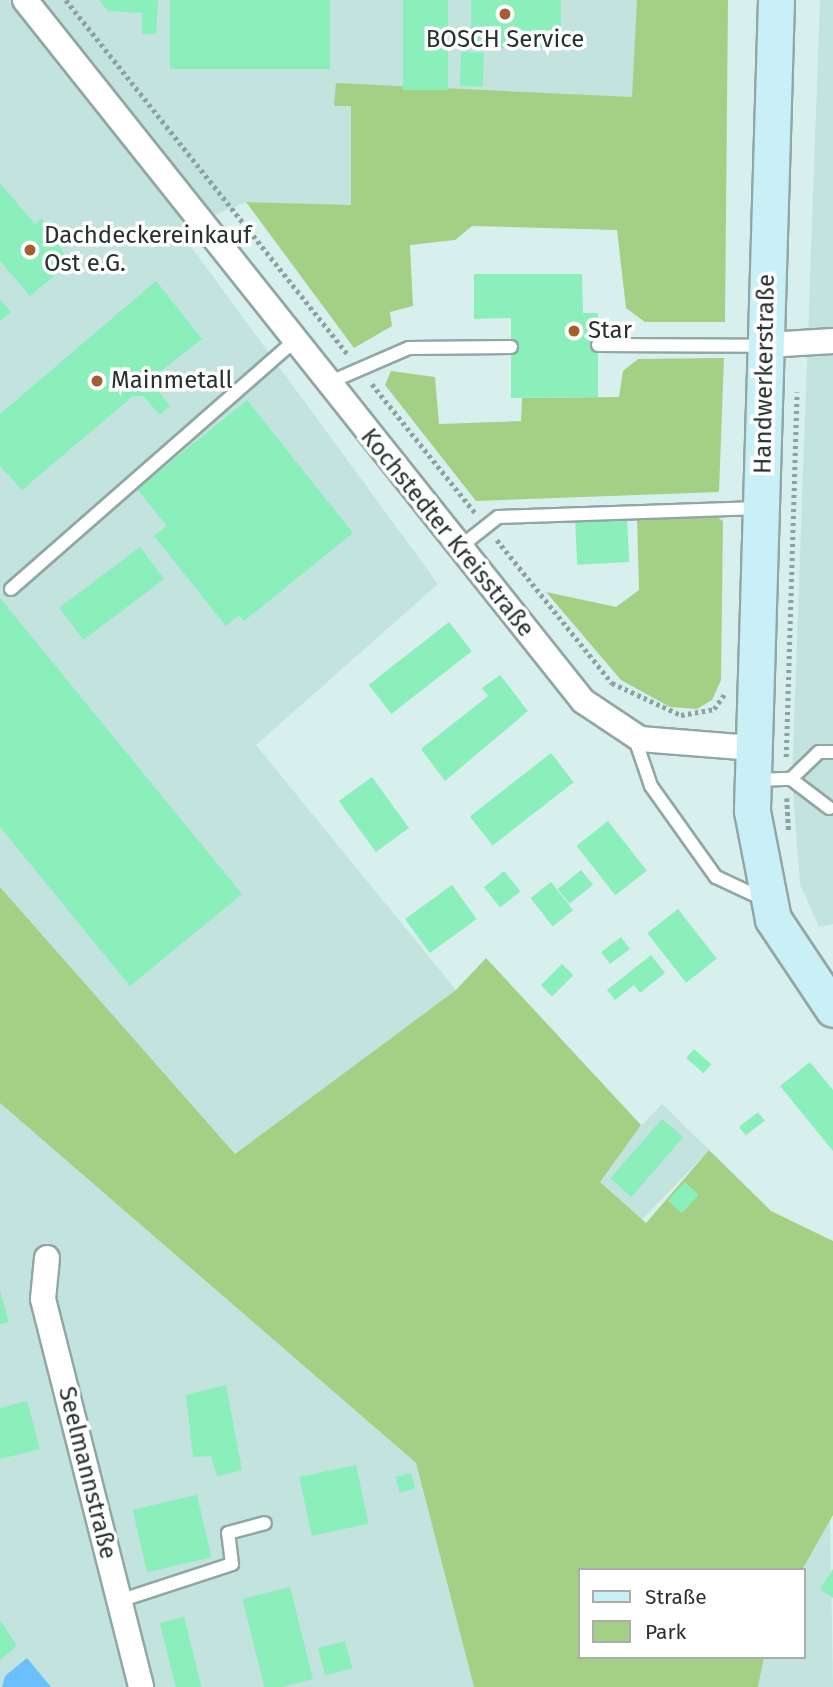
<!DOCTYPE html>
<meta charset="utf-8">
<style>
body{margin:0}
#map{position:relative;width:833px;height:1687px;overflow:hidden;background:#d8f0ed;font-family:"Fira Sans",sans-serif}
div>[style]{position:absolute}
.built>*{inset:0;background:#c3e3df;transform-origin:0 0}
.green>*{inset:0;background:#a4d086}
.water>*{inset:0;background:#6bc0fc}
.building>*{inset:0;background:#8befbb;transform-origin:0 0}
.path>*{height:4.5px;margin-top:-2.25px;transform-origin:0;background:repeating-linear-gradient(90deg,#8fa19e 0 3.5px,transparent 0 7px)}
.roads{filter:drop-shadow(2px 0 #90a7a4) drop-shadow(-2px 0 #90a7a4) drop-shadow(0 2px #90a7a4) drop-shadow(0 -2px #90a7a4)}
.lane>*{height:12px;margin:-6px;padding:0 6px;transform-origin:6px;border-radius:6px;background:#fff}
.street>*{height:24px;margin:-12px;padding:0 12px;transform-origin:12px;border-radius:12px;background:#fff}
.secondary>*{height:35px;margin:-17.5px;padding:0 17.5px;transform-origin:17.5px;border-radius:17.5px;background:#c9eff7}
.dots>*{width:19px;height:19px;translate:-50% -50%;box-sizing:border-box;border:4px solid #fff;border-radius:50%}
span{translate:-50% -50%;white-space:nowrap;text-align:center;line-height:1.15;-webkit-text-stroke:7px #fff;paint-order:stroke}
.poi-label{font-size:24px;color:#28312f}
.left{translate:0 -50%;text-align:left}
.street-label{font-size:24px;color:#28312f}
.legend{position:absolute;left:578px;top:1568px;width:228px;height:91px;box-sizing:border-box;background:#fff;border:2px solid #a9adac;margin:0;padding:9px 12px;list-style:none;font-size:21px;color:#28312f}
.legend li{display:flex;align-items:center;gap:14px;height:35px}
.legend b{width:35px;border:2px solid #a9adac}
</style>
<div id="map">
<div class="built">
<div style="clip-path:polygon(0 0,637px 0,633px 97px,398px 90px,351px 106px,351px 206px,246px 202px,179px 230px,438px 584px,256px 745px,456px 990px,235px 1155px,0 887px)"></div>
<div style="clip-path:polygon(820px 0,833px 0,833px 924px,819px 927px,800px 884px,792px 779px)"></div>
<div style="clip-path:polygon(0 1103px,416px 1463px,474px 1687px,0 1687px)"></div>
<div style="left:662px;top:1104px;width:66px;height:100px;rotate:44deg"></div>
<div style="clip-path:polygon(830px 1512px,833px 1687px,758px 1687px,764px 1657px,803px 1657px,802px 1570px)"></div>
</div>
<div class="green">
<div style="clip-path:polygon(637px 0,728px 0,725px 322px,645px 322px,626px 308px,617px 230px,472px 226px,455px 240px,410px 245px,413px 306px,390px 312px,392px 326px,354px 348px,246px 202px,351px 205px,351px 106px,334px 106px,336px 83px,632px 97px)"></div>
<div style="clip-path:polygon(724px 358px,719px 492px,476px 501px,385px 385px,391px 371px,435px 377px,439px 424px,521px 421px,522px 398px,619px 397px,623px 371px,638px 359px)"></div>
<div style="clip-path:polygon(637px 517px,715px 516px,723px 521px,721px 680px,712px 700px,697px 709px,670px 707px,621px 680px,546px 592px,616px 607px,639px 590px)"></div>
<div style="clip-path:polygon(0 887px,235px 1154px,456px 990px,486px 958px,641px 1125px,600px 1182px,646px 1223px,709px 1150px,771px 1211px,833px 1241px,833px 1515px,802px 1570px,579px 1570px,579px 1657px,764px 1657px,758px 1687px,474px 1687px,416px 1463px,0 1103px)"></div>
</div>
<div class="water">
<div style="clip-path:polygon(27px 1658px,51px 1687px,2px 1687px,5px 1676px)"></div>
</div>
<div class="building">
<div style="clip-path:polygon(99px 0,158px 0,156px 34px,142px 34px,142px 13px,108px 11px)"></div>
<div style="left:170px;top:0;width:160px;height:69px"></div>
<div style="left:403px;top:0;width:45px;height:90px"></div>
<div style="left:471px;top:0;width:90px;height:48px"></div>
<div style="left:461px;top:52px;width:23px;height:34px;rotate:2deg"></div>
<div style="clip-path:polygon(0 183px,35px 224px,42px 218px,70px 263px,30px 296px,0 261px)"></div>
<div style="clip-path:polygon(474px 274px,582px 274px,583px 313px,598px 313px,598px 397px,511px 398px,511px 318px,474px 319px)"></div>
<div style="clip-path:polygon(156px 281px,202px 339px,156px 375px,155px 387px,170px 406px,160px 415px,143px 396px,133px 396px,22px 490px,0 466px,0 414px)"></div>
<div style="clip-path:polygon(0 299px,11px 312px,0 321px)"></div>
<div style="clip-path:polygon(247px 400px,353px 533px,244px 621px,239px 615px,226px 626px,154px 536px,167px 526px,137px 489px)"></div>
<div style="left:627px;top:518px;width:44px;height:52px;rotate:87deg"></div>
<div style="left:140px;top:547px;width:40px;height:101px;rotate:53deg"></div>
<div style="clip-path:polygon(0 598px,242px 894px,130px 986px,0 827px)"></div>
<div style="left:449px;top:622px;width:37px;height:102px;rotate:52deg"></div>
<div style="clip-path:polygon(500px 675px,528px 711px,445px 781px,421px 749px,488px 696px,482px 688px)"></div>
<div style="left:551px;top:753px;width:37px;height:103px;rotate:52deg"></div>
<div style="left:372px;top:777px;width:63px;height:41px;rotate:54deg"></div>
<div style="left:608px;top:821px;width:63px;height:40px;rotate:52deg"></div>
<div style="left:581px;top:870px;width:19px;height:30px;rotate:51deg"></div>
<div style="left:504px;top:871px;width:26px;height:26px;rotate:51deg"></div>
<div style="left:551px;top:882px;width:36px;height:26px;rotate:52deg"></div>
<div style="left:452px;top:885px;width:42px;height:58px;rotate:54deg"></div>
<div style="left:678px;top:909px;width:63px;height:39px;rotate:52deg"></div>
<div style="left:621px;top:937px;width:15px;height:25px;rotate:53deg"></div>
<div style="clip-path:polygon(651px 955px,665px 973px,640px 993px,634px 985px,615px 1000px,607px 990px)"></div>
<div style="left:562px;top:964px;width:16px;height:30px;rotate:45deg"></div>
<div style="left:694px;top:1049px;width:23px;height:12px;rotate:41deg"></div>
<div style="clip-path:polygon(810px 1062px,833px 1090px,833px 1151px,780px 1086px)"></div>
<div style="left:758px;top:1112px;width:11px;height:24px;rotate:52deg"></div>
<div style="left:662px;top:1119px;width:28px;height:79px;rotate:41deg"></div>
<div style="left:685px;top:1182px;width:19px;height:25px;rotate:43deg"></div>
<div style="clip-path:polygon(0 1291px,9px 1322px,0 1324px)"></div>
<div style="clip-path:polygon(226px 1385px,242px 1470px,217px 1476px,211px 1456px,193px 1457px,186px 1395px)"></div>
<div style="clip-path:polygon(27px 1401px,40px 1449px,0 1459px,0 1408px)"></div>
<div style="left:356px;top:1465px;width:60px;height:58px;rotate:78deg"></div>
<div style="left:411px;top:1473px;width:16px;height:16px;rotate:75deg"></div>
<div style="left:197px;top:1495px;width:64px;height:66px;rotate:77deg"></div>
<div style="clip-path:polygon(833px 1569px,833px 1598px,820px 1589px)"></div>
<div style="left:290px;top:1587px;width:95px;height:49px;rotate:76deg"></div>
<div style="left:184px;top:1617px;width:72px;height:25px;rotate:76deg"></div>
<div style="clip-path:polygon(0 1620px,17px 1646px,0 1660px)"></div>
<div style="left:345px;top:1641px;width:28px;height:28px;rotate:75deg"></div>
</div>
<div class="path">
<div style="left:66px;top:0;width:455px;rotate:51.5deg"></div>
<div style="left:372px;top:384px;width:166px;rotate:51.3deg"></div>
<div style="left:497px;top:540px;width:184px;rotate:51.2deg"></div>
<div style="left:612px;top:683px;width:76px;rotate:24.9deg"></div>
<div style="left:681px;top:715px;width:34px;rotate:-10deg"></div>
<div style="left:714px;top:709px;width:19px;rotate:-55deg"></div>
<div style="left:786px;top:757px;width:365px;rotate:-88.3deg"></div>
<div style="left:787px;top:798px;width:33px;rotate:87deg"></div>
</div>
<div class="roads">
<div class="lane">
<div style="left:598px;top:345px;width:164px;rotate:0.3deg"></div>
<div style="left:328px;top:383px;width:88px;rotate:-23.4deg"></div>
<div style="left:409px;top:348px;width:102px;rotate:-0.6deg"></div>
<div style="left:460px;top:547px;width:48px;rotate:-38.3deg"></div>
<div style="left:498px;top:517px;width:261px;rotate:-2deg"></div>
<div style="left:11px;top:589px;width:376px;rotate:-41.2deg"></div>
<div style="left:634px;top:736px;width:53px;rotate:71.2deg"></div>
<div style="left:651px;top:786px;width:112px;rotate:54.5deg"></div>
<div style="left:716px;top:877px;width:52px;rotate:25.1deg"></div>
<div style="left:791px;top:779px;width:39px;rotate:-44deg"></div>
<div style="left:819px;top:752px;width:14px"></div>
<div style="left:755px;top:780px;width:36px;rotate:-2deg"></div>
<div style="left:791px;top:779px;width:48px;rotate:37.3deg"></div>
<div style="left:119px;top:1601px;width:119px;rotate:-18.1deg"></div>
<div style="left:232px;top:1564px;width:31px;rotate:-97deg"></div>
<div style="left:228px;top:1533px;width:38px;rotate:-15deg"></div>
</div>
<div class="street">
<div style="left:25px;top:0;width:896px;rotate:51.48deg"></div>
<div style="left:583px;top:701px;width:69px;rotate:33.7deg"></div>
<div style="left:640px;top:739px;width:111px;rotate:4.6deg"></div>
<div style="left:767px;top:345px;width:66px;rotate:-3.5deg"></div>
<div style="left:47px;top:1258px;width:41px;rotate:95.6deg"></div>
<div style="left:43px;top:1299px;width:400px;rotate:75.8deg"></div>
</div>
<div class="secondary">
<div style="left:776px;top:0;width:811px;rotate:91.7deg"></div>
<div style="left:752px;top:811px;width:110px;rotate:79deg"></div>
<div style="left:773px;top:919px;width:108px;rotate:56.3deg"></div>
</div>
</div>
<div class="dots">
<div style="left:505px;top:14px;background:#a45f31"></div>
<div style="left:30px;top:250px;background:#a45f31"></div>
<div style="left:574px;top:331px;background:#a45f31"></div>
<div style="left:97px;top:381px;background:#a45f31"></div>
</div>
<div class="poi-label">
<span style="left:505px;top:40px">BOSCH Service</span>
<span class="left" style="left:44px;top:250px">Dachdeckereinkauf<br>Ost e.G.</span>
<span class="left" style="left:588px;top:331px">Star</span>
<span class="left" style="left:111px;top:381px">Mainmetall</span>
</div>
<div class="street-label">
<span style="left:765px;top:374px;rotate:-89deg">Handwerkerstraße</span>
<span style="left:447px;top:533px;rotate:51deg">Kochstedter Kreisstraße</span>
<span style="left:87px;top:1473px;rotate:76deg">Seelmannstraße</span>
</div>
<ul class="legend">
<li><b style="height:9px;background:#c9eff7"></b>Straße</li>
<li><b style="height:19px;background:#a4d086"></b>Park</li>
</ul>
</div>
